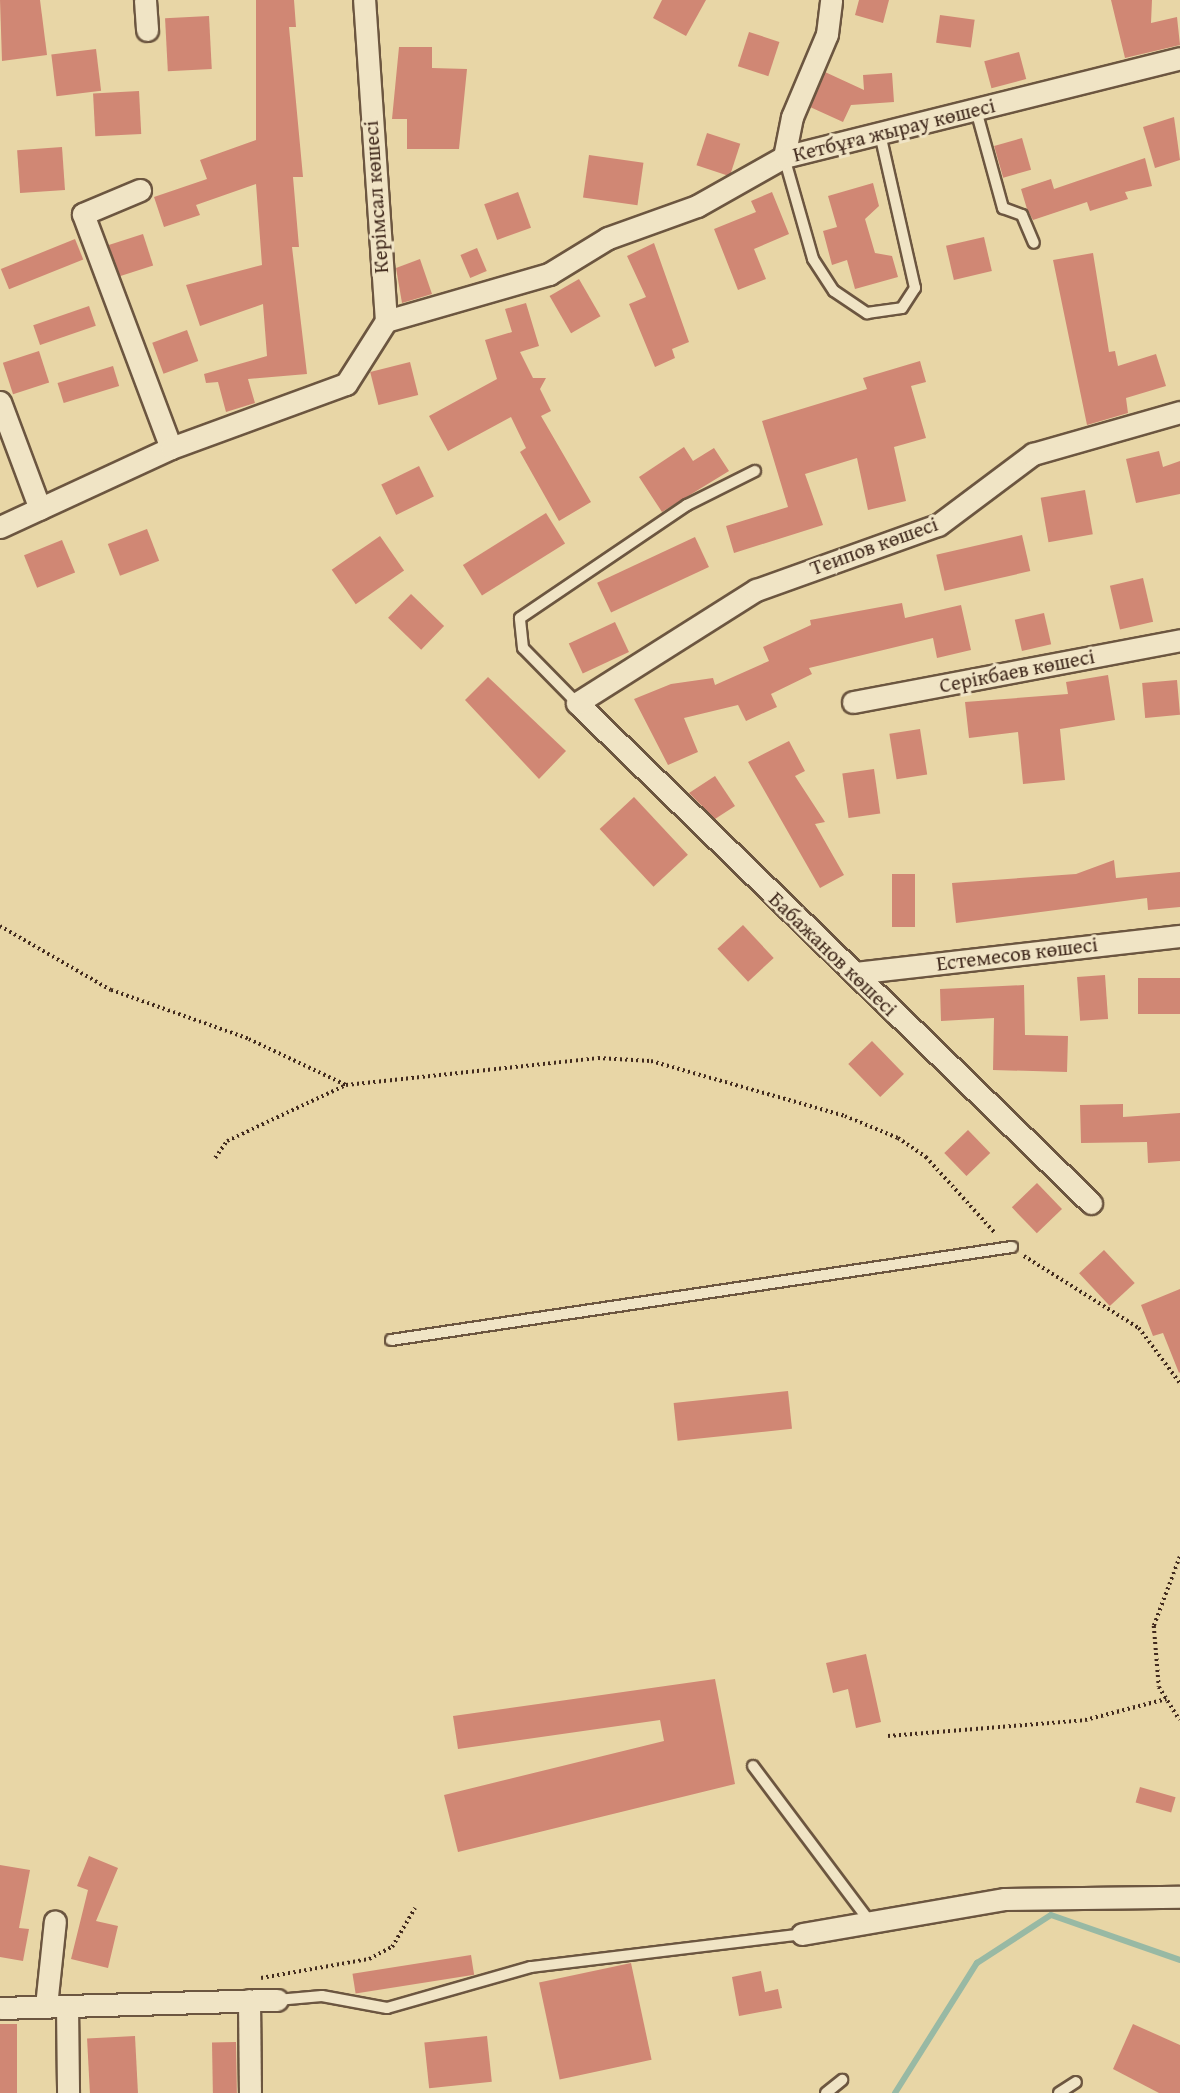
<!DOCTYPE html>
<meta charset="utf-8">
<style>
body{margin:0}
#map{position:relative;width:1180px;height:2093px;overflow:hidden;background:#e8d6a6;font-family:"Gentium Book Plus",serif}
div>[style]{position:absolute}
.stream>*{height:6px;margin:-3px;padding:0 3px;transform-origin:3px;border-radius:3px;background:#98b9a4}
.building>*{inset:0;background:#d08774;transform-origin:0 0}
.path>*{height:3.5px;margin-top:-1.75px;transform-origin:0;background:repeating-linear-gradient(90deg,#422b1e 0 2px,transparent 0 5.5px)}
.roads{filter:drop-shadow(2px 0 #6c5640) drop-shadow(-2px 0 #6c5640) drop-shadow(0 2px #6c5640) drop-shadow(0 -2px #6c5640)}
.service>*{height:10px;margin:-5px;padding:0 5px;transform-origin:5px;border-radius:5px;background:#f0e4c5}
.minor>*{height:21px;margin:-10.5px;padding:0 10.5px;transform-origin:10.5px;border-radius:10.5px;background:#f0e4c5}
span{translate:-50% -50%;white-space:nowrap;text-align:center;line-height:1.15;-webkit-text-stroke:6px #f0e4c5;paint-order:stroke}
.street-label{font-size:21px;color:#422b1e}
</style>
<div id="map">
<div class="stream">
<div style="left:895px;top:2093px;width:154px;rotate:-57.8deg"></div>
<div style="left:977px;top:1963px;width:88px;rotate:-33deg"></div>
<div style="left:1051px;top:1915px;width:137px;rotate:19.2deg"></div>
</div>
<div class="building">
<div style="clip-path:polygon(0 0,40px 0,47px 55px,2px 61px)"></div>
<div style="clip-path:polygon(256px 0,294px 0,296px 27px,289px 27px,303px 177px,293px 177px,299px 247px,292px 247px,307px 374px,248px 379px,255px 403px,226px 412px,218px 382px,206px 383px,204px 374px,267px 356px,263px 304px,200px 326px,186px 285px,262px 265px,256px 184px,196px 205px,200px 215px,164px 227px,154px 197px,207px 179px,200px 160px,256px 140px)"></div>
<div style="clip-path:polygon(662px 0,706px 0,686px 36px,653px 18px)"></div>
<div style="clip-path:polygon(859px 0,889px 0,883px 23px,855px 15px)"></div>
<div style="clip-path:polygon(1111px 0,1152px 0,1151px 23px,1177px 17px,1180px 45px,1125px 58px)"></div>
<div style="left:940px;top:15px;width:35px;height:28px;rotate:8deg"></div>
<div style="left:209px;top:16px;width:53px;height:44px;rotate:87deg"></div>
<div style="left:749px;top:32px;width:32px;height:36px;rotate:18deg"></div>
<div style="clip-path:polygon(399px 47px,432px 47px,432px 68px,467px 69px,459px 149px,407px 149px,407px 119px,392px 119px)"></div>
<div style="left:96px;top:49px;width:42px;height:45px;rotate:83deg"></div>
<div style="left:1019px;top:52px;width:28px;height:36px;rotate:75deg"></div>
<div style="clip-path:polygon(825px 72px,864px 90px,863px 75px,892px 73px,894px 102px,851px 105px,843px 122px,810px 107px)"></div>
<div style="left:139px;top:91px;width:43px;height:46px;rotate:87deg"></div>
<div style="clip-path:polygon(1174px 117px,1180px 160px,1155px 168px,1143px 127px)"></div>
<div style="left:707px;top:133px;width:35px;height:34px;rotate:18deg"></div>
<div style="left:1022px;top:138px;width:33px;height:29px;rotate:74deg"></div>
<div style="left:62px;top:147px;width:43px;height:45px;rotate:86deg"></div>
<div style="left:589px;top:155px;width:55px;height:43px;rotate:8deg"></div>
<div style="clip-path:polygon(1145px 158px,1152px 186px,1125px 192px,1128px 199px,1090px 211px,1087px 202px,1033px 220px,1027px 209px,1021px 189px,1051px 179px,1054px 189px)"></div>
<div style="clip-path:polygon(873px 183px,879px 206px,865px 219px,875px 253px,892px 256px,898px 277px,855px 289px,847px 260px,832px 265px,823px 231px,837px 227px,828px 196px)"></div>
<div style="left:518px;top:192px;width:38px;height:36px;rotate:70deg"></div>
<div style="clip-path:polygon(772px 192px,789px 234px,754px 249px,766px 279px,738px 290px,714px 229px,756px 212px,751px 201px)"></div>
<div style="left:143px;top:234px;width:33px;height:36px;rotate:72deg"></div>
<div style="left:984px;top:237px;width:35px;height:39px;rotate:77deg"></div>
<div style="left:75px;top:239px;width:22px;height:80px;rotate:68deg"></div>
<div style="clip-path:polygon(654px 243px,689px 342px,672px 349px,675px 358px,655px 367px,629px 304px,646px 297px,627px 256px)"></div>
<div style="left:477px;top:248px;width:25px;height:18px;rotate:67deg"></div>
<div style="clip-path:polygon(1093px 253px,1109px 352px,1115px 351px,1118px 366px,1156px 354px,1166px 386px,1126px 398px,1128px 413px,1087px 425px,1053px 260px)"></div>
<div style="clip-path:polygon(420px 259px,432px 294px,402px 303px,396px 268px)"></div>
<div style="left:579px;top:279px;width:43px;height:34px;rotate:60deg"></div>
<div style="clip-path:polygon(526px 303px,539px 346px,520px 352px,533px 378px,546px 378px,540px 389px,551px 411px,541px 416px,591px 502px,559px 521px,520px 452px,526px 448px,511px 417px,448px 451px,429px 416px,497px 379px,485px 340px,512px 332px,505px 309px)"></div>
<div style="left:89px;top:306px;width:21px;height:59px;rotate:71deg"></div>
<div style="left:187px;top:330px;width:33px;height:37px;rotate:70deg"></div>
<div style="left:39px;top:351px;width:33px;height:38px;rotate:72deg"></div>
<div style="clip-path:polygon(920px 361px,926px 382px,911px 386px,926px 438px,894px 447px,906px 501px,868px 510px,857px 458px,805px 474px,823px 525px,734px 553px,726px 526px,788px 507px,762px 421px,867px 389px,863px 378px)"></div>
<div style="left:410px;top:362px;width:34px;height:41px;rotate:76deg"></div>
<div style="left:113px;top:366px;width:21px;height:58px;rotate:73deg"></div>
<div style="clip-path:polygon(684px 447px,693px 461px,714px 448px,729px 471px,662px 512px,639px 477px)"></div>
<div style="clip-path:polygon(1159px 451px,1163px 467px,1180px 461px,1180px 494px,1136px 503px,1126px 459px)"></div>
<div style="left:419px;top:466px;width:34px;height:42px;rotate:64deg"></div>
<div style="left:1085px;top:490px;width:45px;height:45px;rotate:80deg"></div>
<div style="left:546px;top:513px;width:36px;height:98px;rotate:58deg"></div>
<div style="left:147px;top:529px;width:34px;height:42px;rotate:69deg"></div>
<div style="left:1022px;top:535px;width:37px;height:88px;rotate:77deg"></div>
<div style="left:380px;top:536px;width:42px;height:59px;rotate:55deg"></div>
<div style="left:695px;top:537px;width:33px;height:108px;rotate:65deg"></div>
<div style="left:62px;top:540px;width:35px;height:41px;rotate:68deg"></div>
<div style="left:1143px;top:578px;width:45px;height:34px;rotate:77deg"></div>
<div style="left:411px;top:594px;width:46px;height:33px;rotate:44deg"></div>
<div style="clip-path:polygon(902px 603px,905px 618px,961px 605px,971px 650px,937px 658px,933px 638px,809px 668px,812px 674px,771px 694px,777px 707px,746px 721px,738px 705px,684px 718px,698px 752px,668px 765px,634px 699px,671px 684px,713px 678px,715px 685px,769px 661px,763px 647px,811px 625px,810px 620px)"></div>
<div style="left:1044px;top:613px;width:32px;height:30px;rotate:77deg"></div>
<div style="left:615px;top:622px;width:33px;height:51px;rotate:65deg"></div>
<div style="clip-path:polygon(1108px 675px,1115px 720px,1060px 729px,1065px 780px,1023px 784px,1018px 732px,969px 738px,965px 702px,1068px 694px,1066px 682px)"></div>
<div style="clip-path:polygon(488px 677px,566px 751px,539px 779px,465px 700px)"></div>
<div style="left:1177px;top:680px;width:35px;height:35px;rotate:85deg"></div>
<div style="left:920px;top:729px;width:46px;height:31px;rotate:81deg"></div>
<div style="clip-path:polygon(789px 741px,805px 771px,795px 776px,825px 822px,815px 824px,844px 875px,820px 888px,748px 762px)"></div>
<div style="left:874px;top:769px;width:45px;height:32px;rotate:82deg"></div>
<div style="clip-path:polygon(715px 776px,735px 806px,715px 819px,689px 793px)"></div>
<div style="left:634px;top:797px;width:79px;height:47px;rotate:47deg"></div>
<div style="clip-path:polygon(1114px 860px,1116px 878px,1180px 872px,1180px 907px,1148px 910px,1147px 898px,956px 923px,952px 883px,1076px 874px)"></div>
<div style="left:892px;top:874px;width:23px;height:53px"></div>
<div style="left:743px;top:925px;width:45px;height:35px;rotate:47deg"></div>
<div style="left:1105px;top:975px;width:44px;height:28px;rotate:86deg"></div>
<div style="left:1138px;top:978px;width:42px;height:36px"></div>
<div style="clip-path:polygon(1024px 985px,1025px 1035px,1068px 1036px,1067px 1072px,993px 1070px,994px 1018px,941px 1021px,940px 989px)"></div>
<div style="left:872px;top:1041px;width:46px;height:33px;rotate:46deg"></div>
<div style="clip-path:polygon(1123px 1104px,1123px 1117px,1180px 1113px,1180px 1161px,1148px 1163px,1147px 1142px,1081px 1143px,1080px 1105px)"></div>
<div style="left:968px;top:1130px;width:32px;height:33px;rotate:46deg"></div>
<div style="left:1037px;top:1183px;width:36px;height:35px;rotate:46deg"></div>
<div style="left:1104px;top:1250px;width:45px;height:34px;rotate:47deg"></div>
<div style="clip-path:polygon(1180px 1289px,1180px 1372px,1179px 1373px,1163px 1333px,1153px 1336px,1141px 1305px)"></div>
<div style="left:788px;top:1391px;width:38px;height:115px;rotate:84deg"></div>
<div style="clip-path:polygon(866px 1654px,881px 1722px,856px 1728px,848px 1689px,833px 1693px,826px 1663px)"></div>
<div style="clip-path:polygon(715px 1679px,735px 1784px,458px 1852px,444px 1795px,664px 1741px,660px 1720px,458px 1749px,453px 1716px)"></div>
<div style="left:1140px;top:1787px;width:37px;height:16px;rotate:16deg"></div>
<div style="clip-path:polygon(89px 1856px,118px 1868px,96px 1921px,118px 1926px,108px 1968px,71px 1959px,88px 1890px,77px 1886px)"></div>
<div style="clip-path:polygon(0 1865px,30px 1870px,19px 1928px,29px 1929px,23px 1961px,0 1957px)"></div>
<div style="left:471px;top:1955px;width:20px;height:120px;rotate:81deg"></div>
<div style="left:631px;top:1963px;width:99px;height:94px;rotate:78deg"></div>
<div style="clip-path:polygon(761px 1971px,765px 1992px,778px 1989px,782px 2008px,739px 2016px,732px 1977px)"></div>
<div style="left:0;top:2024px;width:17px;height:69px"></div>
<div style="clip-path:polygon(1133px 2024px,1180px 2045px,1180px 2093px,1159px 2093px,1113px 2069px)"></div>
<div style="left:135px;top:2036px;width:57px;height:48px;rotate:87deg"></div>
<div style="left:487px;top:2036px;width:46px;height:63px;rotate:84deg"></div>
<div style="left:236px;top:2042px;width:51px;height:24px;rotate:89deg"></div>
</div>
<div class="path">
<div style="left:0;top:926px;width:128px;rotate:30deg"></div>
<div style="left:111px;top:990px;width:146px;rotate:19.5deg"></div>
<div style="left:249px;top:1039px;width:107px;rotate:25.4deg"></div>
<div style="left:215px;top:1158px;width:21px;rotate:-55deg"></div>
<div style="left:227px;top:1141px;width:132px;rotate:-25.2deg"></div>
<div style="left:346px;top:1085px;width:253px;rotate:-6.1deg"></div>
<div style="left:598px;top:1058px;width:53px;rotate:3.2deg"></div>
<div style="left:651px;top:1061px;width:202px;rotate:15.8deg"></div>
<div style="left:845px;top:1116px;width:57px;rotate:22.5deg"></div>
<div style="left:898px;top:1138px;width:34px;rotate:34deg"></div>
<div style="left:926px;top:1157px;width:104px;rotate:47.7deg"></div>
<div style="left:1024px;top:1256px;width:136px;rotate:32.1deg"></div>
<div style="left:1139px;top:1328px;width:69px;rotate:53.3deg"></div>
<div style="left:1180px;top:1557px;width:74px;rotate:110.6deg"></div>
<div style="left:1154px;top:1626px;width:61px;rotate:85.3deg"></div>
<div style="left:1159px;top:1687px;width:39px;rotate:58deg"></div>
<div style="left:888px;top:1736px;width:198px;rotate:-4.6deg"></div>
<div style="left:1085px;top:1720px;width:84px;rotate:-14.5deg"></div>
<div style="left:261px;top:1978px;width:110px;rotate:-10deg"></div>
<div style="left:369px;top:1959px;width:26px;rotate:-28deg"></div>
<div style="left:392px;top:1947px;width:45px;rotate:-59.5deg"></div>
</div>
<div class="roads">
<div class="service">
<div style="left:976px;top:110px;width:102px;rotate:74.6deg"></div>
<div style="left:1003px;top:208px;width:20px;rotate:20deg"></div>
<div style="left:1022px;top:215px;width:30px;rotate:67deg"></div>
<div style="left:784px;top:157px;width:106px;rotate:74.1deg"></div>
<div style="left:813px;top:259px;width:38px;rotate:57deg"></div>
<div style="left:834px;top:291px;width:40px;rotate:34deg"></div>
<div style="left:867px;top:313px;width:35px;rotate:-8deg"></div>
<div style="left:902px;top:308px;width:24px;rotate:-57deg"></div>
<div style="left:915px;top:288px;width:158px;rotate:-102.8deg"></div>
<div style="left:577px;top:703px;width:77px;rotate:-134.5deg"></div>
<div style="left:523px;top:648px;width:30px;rotate:-96deg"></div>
<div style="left:520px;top:618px;width:202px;rotate:-34.1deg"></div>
<div style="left:687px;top:505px;width:76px;rotate:-26.6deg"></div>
<div style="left:391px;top:1340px;width:628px;rotate:-8.52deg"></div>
<div style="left:753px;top:1766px;width:195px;rotate:53.1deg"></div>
<div style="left:277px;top:2000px;width:45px;rotate:-5.1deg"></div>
<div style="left:322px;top:1996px;width:66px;rotate:10.5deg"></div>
<div style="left:387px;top:2008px;width:150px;rotate:-15.9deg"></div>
<div style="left:531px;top:1967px;width:273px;rotate:-6.9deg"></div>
<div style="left:826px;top:2093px;width:21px;rotate:-39deg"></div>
<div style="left:1059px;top:2093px;width:20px;rotate:-33deg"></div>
</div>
<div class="minor">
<div style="left:145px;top:0;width:30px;rotate:86deg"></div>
<div style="left:784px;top:157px;width:41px;rotate:-78.7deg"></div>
<div style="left:792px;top:117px;width:90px;rotate:-67.1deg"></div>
<div style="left:827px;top:34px;width:34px;rotate:-83deg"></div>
<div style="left:140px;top:190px;width:62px;rotate:157.2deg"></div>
<div style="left:83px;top:214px;width:250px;rotate:69.4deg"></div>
<div style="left:386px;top:321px;width:170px;rotate:-16.1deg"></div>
<div style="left:549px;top:274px;width:69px;rotate:-31.4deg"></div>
<div style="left:608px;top:238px;width:95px;rotate:-19.8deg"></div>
<div style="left:697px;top:206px;width:100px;rotate:-29.4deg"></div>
<div style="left:784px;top:157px;width:408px;rotate:-14deg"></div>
<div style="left:0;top:402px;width:114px;rotate:69.5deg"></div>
<div style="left:0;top:527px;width:188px;rotate:-24.8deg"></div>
<div style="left:171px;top:448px;width:186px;rotate:-20.1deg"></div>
<div style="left:346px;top:384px;width:75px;rotate:-57.6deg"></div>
<div style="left:386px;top:321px;width:322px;rotate:-93.9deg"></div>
<div style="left:853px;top:702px;width:333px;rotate:-10.7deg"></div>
<div style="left:855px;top:973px;width:327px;rotate:-6.5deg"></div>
<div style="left:1091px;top:1203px;width:717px;rotate:-135.79deg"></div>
<div style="left:577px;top:703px;width:212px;rotate:-32.3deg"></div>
<div style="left:756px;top:590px;width:193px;rotate:-19.7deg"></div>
<div style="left:938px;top:525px;width:119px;rotate:-36.8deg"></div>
<div style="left:1033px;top:454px;width:153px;rotate:-15.9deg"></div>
<div style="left:802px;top:1934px;width:206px;rotate:-9.8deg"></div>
<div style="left:1005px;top:1899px;width:175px;rotate:-0.7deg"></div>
<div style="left:249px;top:2000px;width:93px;rotate:89.4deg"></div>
<div style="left:46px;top:2006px;width:85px;rotate:-84deg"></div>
<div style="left:67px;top:2006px;width:87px;rotate:89.3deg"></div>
<div style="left:0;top:2008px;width:277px;rotate:-1.7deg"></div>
</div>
</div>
<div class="street-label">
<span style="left:894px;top:130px;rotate:-14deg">Кетбұға жырау көшесі</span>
<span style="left:376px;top:197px;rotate:-94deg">Керімсал көшесі</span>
<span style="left:874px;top:546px;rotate:-20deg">Теипов көшесі</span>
<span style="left:1017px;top:671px;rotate:-11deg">Серікбаев көшесі</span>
<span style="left:833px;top:954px;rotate:44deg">Бабажанов көшесі</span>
<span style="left:1017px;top:954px;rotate:-7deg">Естемесов көшесі</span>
</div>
</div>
